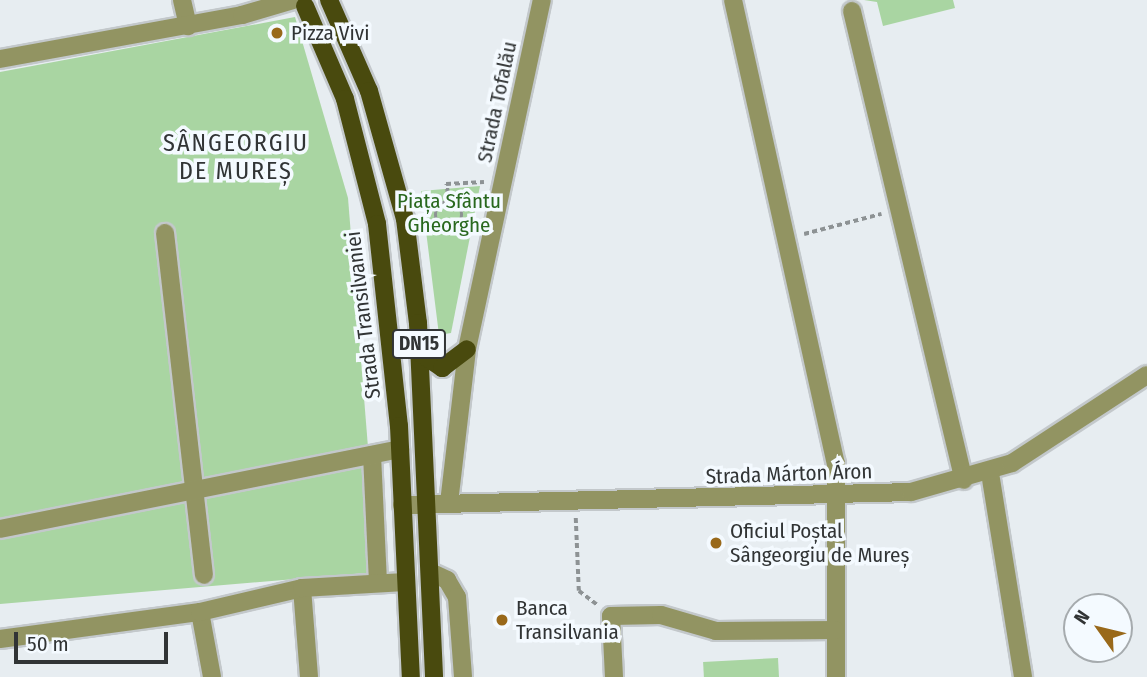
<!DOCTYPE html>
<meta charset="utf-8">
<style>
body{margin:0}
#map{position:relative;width:1147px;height:677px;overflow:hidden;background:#e7edf1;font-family:"Fira Sans Condensed",sans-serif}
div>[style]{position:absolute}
.green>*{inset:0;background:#a9d5a2;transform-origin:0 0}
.path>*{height:3.5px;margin-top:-1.75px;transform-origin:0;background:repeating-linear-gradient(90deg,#8d9294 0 5px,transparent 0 8.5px)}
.path>.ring{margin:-1.75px;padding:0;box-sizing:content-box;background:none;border:3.5px solid #8d9294;border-radius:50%}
.roads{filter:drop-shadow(2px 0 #c3c8cb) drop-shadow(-2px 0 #c3c8cb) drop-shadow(0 2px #c3c8cb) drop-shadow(0 -2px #c3c8cb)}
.minor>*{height:18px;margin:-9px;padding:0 9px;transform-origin:9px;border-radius:9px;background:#929462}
.major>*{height:18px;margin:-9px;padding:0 9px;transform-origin:9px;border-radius:9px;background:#494a0e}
.dots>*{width:19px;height:19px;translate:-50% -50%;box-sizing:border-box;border:4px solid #f4faff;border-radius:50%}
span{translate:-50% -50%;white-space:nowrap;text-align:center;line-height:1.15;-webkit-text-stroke:7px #f4faff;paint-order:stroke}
.shield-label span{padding:2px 5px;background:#f4faff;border:2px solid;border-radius:5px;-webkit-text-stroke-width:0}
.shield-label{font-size:19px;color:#313435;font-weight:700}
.poi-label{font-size:21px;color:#313435}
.left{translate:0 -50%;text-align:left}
.street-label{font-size:21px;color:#313435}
.park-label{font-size:21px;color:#29681e}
.quarter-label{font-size:24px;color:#313435;letter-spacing:2px}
.north{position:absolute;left:1063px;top:593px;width:70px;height:70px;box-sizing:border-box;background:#f4faff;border:2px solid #a6abae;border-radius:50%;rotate:304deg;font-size:19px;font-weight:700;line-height:28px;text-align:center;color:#313435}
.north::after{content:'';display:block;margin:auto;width:24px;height:32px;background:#99691a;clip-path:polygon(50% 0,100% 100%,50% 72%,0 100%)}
.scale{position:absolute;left:14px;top:632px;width:154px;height:32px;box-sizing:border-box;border:4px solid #313435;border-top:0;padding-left:9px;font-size:21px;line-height:24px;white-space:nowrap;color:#313435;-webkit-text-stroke:5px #f4faff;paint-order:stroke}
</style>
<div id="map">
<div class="green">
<div style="clip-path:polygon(864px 0,953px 0,955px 8px,883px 26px,877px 2px)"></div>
<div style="clip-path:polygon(295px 17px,348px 198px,378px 572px,0 604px,0 72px)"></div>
<div style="clip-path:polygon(480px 186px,451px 333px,439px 335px,421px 191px)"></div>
<div style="left:778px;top:658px;width:19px;height:75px;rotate:87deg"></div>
</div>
<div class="path">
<div class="ring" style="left:436px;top:202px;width:22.5px;height:22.5px"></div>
<div style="left:449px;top:202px;width:18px;rotate:-99deg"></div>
<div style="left:446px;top:184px;width:38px;rotate:-3deg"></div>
<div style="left:804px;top:234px;width:80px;rotate:-14.6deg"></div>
<div style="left:576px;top:518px;width:73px;rotate:87.6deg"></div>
<div style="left:579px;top:591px;width:25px;rotate:37deg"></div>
</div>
<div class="roads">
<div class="minor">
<div style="left:182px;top:0;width:27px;rotate:77deg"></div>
<div style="left:733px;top:0;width:474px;rotate:77.5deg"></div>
<div style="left:836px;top:463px;width:214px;rotate:90deg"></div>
<div style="left:852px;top:11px;width:482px;rotate:76.6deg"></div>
<div style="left:0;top:59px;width:246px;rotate:-10.3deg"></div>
<div style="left:242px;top:15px;width:53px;rotate:-16.4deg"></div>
<div style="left:165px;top:233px;width:344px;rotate:83.5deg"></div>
<div style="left:372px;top:455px;width:128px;rotate:87.3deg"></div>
<div style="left:990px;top:473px;width:207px;rotate:80.8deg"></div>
<div style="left:449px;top:503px;width:155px;rotate:-83.3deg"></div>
<div style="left:467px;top:349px;width:357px;rotate:-77.9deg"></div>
<div style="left:402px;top:505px;width:509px;rotate:-1.46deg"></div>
<div style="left:911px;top:492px;width:105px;rotate:-16deg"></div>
<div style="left:1012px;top:463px;width:161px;rotate:-33.1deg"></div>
<div style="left:0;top:529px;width:408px;rotate:-11.3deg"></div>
<div style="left:430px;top:572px;width:19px;rotate:25deg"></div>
<div style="left:447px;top:580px;width:20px;rotate:60deg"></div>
<div style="left:457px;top:597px;width:80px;rotate:85.7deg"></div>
<div style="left:302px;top:588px;width:89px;rotate:85.5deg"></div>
<div style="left:200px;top:612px;width:66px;rotate:79.5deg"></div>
<div style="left:0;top:639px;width:202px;rotate:-7.7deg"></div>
<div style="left:200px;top:612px;width:105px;rotate:-13.2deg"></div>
<div style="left:302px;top:588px;width:103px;rotate:-3.3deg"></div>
<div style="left:614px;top:677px;width:61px;rotate:-92.8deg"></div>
<div style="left:611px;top:616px;width:50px;rotate:-1.1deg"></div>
<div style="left:661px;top:615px;width:57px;rotate:16.2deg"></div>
<div style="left:716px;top:631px;width:119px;rotate:-0.5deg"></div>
</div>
<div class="major">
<div style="left:329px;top:0;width:99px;rotate:66.3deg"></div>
<div style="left:369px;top:91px;width:133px;rotate:74.3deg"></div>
<div style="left:405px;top:219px;width:105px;rotate:82.9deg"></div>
<div style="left:418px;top:323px;width:354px;rotate:87.4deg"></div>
<div style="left:305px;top:6px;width:101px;rotate:66.7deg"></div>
<div style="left:345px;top:99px;width:129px;rotate:75.6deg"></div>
<div style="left:377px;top:224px;width:203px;rotate:83.8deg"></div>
<div style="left:399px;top:426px;width:251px;rotate:87.3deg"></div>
<div style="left:420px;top:353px;width:27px;rotate:34deg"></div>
<div style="left:442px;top:368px;width:31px;rotate:-37deg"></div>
</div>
</div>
<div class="dots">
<div style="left:277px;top:33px;background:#99691a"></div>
<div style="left:716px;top:543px;background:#99691a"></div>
<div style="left:502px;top:620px;background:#99691a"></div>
</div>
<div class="shield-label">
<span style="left:419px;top:344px">DN15</span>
</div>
<div class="poi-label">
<span class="left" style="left:291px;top:33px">Pizza Vivi</span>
<span class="left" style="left:730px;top:543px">Oficiul Poștal<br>Sângeorgiu de Mureș</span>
<span class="left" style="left:516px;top:620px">Banca<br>Transilvania</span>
</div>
<div class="street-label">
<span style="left:497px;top:102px;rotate:-78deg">Strada Tofalău</span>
<span style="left:363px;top:315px;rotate:-97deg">Strada Transilvaniei</span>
<span style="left:789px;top:474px;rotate:-2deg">Strada Márton Áron</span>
</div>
<div class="park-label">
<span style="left:449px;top:213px">Piața Sfântu<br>Gheorghe</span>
</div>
<div class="quarter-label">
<span style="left:236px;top:158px">SÂNGEORGIU<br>DE MUREȘ</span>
</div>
<div class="north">N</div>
<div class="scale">50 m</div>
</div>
